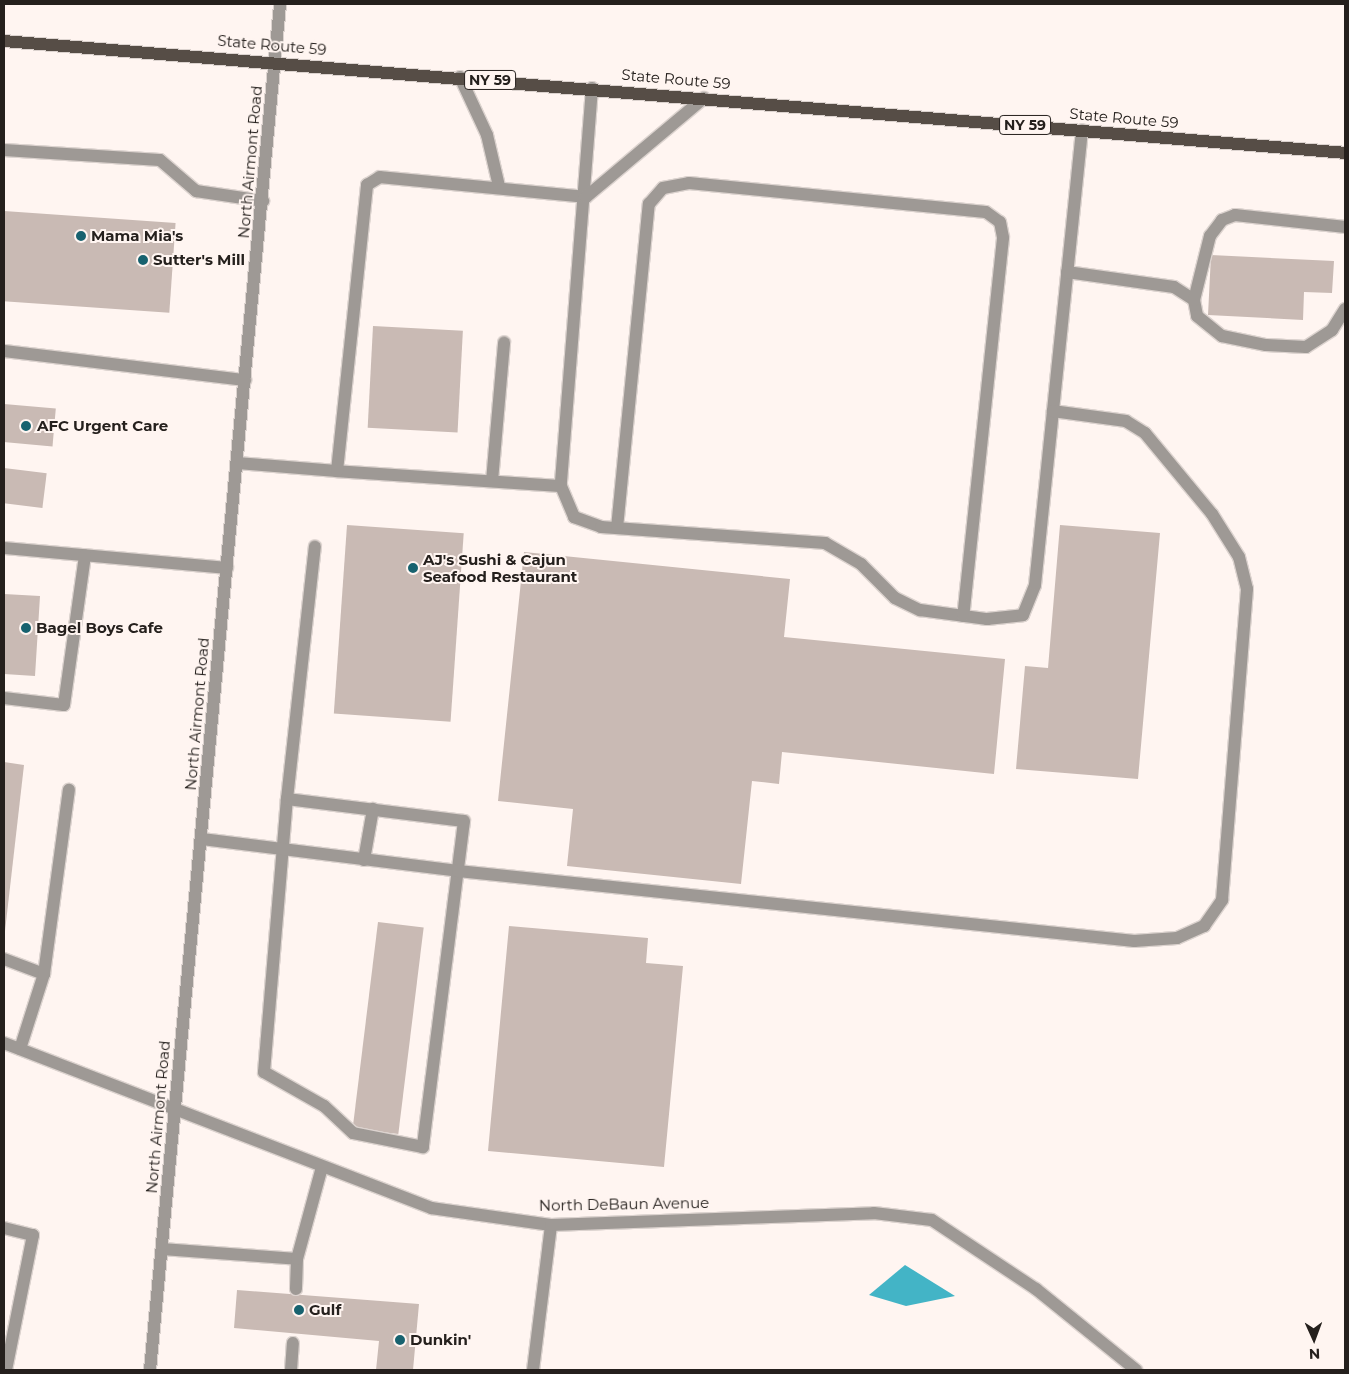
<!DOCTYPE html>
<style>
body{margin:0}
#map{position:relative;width:1349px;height:1374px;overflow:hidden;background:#fff5f1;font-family:Montserrat,sans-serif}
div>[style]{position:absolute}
.water>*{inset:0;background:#43b4c6}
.building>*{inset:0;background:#c9bab4;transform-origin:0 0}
.roads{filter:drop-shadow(1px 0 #dcd3cf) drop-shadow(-1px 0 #dcd3cf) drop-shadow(0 1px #dcd3cf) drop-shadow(0 -1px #dcd3cf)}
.service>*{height:12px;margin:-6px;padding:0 6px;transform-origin:6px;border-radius:6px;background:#9e9995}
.minor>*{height:12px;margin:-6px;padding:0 6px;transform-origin:6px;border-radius:6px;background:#9e9995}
.tertiary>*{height:12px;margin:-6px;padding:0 6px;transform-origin:6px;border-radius:6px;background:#9e9995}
.primary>*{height:12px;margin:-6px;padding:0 6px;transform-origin:6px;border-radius:6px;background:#564d46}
.dots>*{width:14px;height:14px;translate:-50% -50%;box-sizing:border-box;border:2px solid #fff5f1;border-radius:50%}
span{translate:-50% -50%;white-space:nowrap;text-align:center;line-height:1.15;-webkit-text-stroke:4px #fff5f1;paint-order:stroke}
.shield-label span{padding:1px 4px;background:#fff5f1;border:1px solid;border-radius:4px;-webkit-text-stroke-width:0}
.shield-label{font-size:14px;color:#25201d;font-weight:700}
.street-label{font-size:15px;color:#25201d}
.poi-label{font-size:15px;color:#25201d;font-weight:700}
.left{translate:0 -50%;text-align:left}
.frame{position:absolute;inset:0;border:5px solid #25201d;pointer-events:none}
.north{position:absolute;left:1289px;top:1314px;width:50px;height:50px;-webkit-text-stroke:4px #fff5f1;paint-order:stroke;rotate:178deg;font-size:14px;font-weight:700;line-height:20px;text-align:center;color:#25201d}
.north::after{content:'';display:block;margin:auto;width:18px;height:22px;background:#25201d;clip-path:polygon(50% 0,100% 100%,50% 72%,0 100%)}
</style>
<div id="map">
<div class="water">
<div style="clip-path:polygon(905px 1265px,955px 1296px,906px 1306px,869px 1295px)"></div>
</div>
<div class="building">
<div style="left:4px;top:211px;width:172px;height:90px;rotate:4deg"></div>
<div style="clip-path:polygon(1211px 255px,1334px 261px,1332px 293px,1304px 292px,1303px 320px,1208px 315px)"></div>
<div style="left:373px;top:326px;width:90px;height:102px;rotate:3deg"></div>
<div style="left:4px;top:404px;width:52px;height:38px;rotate:5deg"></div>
<div style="left:4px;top:468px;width:43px;height:35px;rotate:7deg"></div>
<div style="left:347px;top:525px;width:117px;height:189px;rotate:4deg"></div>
<div style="clip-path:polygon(1060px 525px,1160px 533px,1138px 779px,1016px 769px,1025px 666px,1048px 668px)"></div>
<div style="clip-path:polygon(524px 552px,790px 579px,784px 637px,1005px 659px,994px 774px,782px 752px,779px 784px,752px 781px,741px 884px,567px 866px,573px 809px,498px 801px)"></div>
<div style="clip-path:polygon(4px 594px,40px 596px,35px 676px,4px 674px)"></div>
<div style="clip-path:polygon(4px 762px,24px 765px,5px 931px,4px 930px)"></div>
<div style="left:378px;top:922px;width:46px;height:208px;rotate:7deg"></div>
<div style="clip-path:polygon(509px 926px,648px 938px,646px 963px,683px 966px,664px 1167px,488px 1151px)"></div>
<div style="clip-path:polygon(237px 1290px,419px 1304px,413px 1370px,376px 1370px,379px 1341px,234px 1328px)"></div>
</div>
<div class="roads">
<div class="service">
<div style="left:460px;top:77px;width:64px;rotate:65deg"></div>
<div style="left:487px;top:135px;width:52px;rotate:76.8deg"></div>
<div style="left:592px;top:88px;width:399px;rotate:94.5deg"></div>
<div style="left:561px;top:486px;width:34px;rotate:67deg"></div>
<div style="left:574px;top:517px;width:29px;rotate:20deg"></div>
<div style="left:601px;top:527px;width:225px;rotate:4.1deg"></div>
<div style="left:825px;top:543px;width:42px;rotate:30.3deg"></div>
<div style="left:861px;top:564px;width:48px;rotate:45deg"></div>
<div style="left:895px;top:598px;width:28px;rotate:26deg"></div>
<div style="left:920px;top:610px;width:68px;rotate:7.7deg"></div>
<div style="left:987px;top:619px;width:36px;rotate:-6deg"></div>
<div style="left:1023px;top:615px;width:32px;rotate:-68deg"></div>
<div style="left:1035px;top:585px;width:457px;rotate:-84.1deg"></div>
<div style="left:4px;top:150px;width:156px;rotate:3.7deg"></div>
<div style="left:160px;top:160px;width:48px;rotate:40.7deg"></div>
<div style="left:196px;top:191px;width:68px;rotate:8.5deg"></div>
<div style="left:1067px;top:272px;width:108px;rotate:8deg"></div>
<div style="left:1174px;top:287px;width:24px;rotate:33deg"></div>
<div style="left:1194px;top:300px;width:16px;rotate:79deg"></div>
<div style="left:1197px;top:316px;width:32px;rotate:39deg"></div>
<div style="left:1222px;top:336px;width:45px;rotate:11.6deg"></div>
<div style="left:1266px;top:345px;width:40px;rotate:2.9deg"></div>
<div style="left:1306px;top:347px;width:31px;rotate:-33deg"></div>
<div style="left:1332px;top:330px;width:25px;rotate:-58deg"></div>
<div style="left:1194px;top:300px;width:66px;rotate:-76deg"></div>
<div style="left:1210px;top:236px;width:20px;rotate:-53deg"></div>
<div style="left:1222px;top:220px;width:14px;rotate:-21deg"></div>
<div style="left:1235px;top:215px;width:111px;rotate:6.2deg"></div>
<div style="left:4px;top:351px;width:243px;rotate:6.9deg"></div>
<div style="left:237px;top:463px;width:100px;rotate:4.6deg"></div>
<div style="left:492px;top:481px;width:139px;rotate:-85deg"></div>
<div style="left:561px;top:486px;width:225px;rotate:-176.2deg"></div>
<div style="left:337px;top:471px;width:288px;rotate:-84deg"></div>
<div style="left:367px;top:185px;width:15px;rotate:-32deg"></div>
<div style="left:380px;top:177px;width:207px;rotate:5.5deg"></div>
<div style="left:586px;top:197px;width:154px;rotate:-40deg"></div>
<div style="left:617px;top:528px;width:326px;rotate:-84.4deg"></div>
<div style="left:649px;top:204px;width:21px;rotate:-49deg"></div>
<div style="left:663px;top:188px;width:26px;rotate:-11deg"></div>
<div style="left:689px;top:183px;width:298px;rotate:5.6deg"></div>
<div style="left:986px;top:212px;width:17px;rotate:36deg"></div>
<div style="left:1000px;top:222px;width:16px;rotate:79deg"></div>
<div style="left:1003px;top:238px;width:380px;rotate:96deg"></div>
<div style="left:4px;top:548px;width:224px;rotate:5.1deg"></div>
<div style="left:4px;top:698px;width:60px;rotate:6.7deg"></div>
<div style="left:64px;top:705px;width:151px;rotate:-82deg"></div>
<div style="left:287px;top:799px;width:178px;rotate:7.1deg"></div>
<div style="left:464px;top:821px;width:329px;rotate:97.2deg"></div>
<div style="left:423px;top:1147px;width:71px;rotate:-168.7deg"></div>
<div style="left:353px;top:1133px;width:40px;rotate:-137deg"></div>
<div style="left:324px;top:1106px;width:69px;rotate:-150.5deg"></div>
<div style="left:264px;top:1072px;width:274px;rotate:-85.2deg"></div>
<div style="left:287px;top:799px;width:254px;rotate:-83.7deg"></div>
<div style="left:202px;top:839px;width:258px;rotate:7.1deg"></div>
<div style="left:458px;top:871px;width:680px;rotate:5.91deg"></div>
<div style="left:1134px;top:941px;width:43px;rotate:-4deg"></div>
<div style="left:1177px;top:938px;width:30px;rotate:-24deg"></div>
<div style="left:1204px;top:926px;width:32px;rotate:-55deg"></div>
<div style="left:1222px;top:900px;width:312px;rotate:-85.4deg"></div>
<div style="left:1247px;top:589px;width:33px;rotate:-104deg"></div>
<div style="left:1239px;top:557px;width:51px;rotate:-122.1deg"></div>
<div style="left:1212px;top:514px;width:105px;rotate:-129.6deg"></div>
<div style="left:1145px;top:433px;width:22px;rotate:-148deg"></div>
<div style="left:1126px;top:421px;width:74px;rotate:-172.2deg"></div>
<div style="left:364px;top:860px;width:52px;rotate:-80deg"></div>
<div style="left:4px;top:959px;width:43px;rotate:20.6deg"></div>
<div style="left:20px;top:1049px;width:79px;rotate:-72.3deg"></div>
<div style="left:44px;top:974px;width:186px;rotate:-82.3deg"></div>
<div style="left:4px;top:1228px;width:30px;rotate:14deg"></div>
<div style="left:33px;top:1235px;width:138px;rotate:101.3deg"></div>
<div style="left:162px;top:1249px;width:135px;rotate:4.2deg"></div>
<div style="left:297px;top:1259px;width:30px;rotate:92deg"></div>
<div style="left:297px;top:1259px;width:95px;rotate:-74.8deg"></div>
<div style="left:291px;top:1370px;width:27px;rotate:-86deg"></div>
<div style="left:533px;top:1370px;width:146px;rotate:-82.9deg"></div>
</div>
<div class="minor">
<div style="left:4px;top:1043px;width:458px;rotate:21.1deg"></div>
<div style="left:431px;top:1208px;width:121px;rotate:8.1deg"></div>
<div style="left:551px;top:1225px;width:323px;rotate:-2.1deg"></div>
<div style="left:874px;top:1213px;width:58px;rotate:6.9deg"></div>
<div style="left:932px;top:1220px;width:125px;rotate:33.6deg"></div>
<div style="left:1036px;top:1289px;width:129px;rotate:39deg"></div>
</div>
<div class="tertiary">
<div style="left:150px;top:1370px;width:1372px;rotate:-84.56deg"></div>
</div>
<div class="primary">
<div style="left:4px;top:41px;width:1346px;rotate:4.77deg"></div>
</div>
</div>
<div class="dots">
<div style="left:81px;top:236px;background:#17626f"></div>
<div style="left:143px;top:260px;background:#17626f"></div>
<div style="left:26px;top:426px;background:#17626f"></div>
<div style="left:413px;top:568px;background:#17626f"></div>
<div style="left:26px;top:628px;background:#17626f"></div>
<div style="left:299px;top:1310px;background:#17626f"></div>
<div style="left:400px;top:1340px;background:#17626f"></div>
</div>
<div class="shield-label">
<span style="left:490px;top:80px">NY 59</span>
<span style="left:1025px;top:125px">NY 59</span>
</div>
<div class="street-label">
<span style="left:272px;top:45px;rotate:5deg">State Route 59</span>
<span style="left:676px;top:79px;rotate:5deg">State Route 59</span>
<span style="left:1124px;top:118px;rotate:5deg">State Route 59</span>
<span style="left:250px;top:162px;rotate:-85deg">North Airmont Road</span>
<span style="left:197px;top:714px;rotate:-85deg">North Airmont Road</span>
<span style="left:158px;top:1117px;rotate:-85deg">North Airmont Road</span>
<span style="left:624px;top:1204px;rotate:-1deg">North DeBaun Avenue</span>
</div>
<div class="poi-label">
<span class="left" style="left:91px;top:236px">Mama Mia's</span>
<span class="left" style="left:153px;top:260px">Sutter's Mill</span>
<span class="left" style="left:37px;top:426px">AFC Urgent Care</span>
<span class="left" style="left:423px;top:568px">AJ's Sushi &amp; Cajun<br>Seafood Restaurant</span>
<span class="left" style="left:36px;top:628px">Bagel Boys Cafe</span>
<span class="left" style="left:309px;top:1310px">Gulf</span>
<span class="left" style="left:410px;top:1340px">Dunkin'</span>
</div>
<div class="frame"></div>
<div class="north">N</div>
</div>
